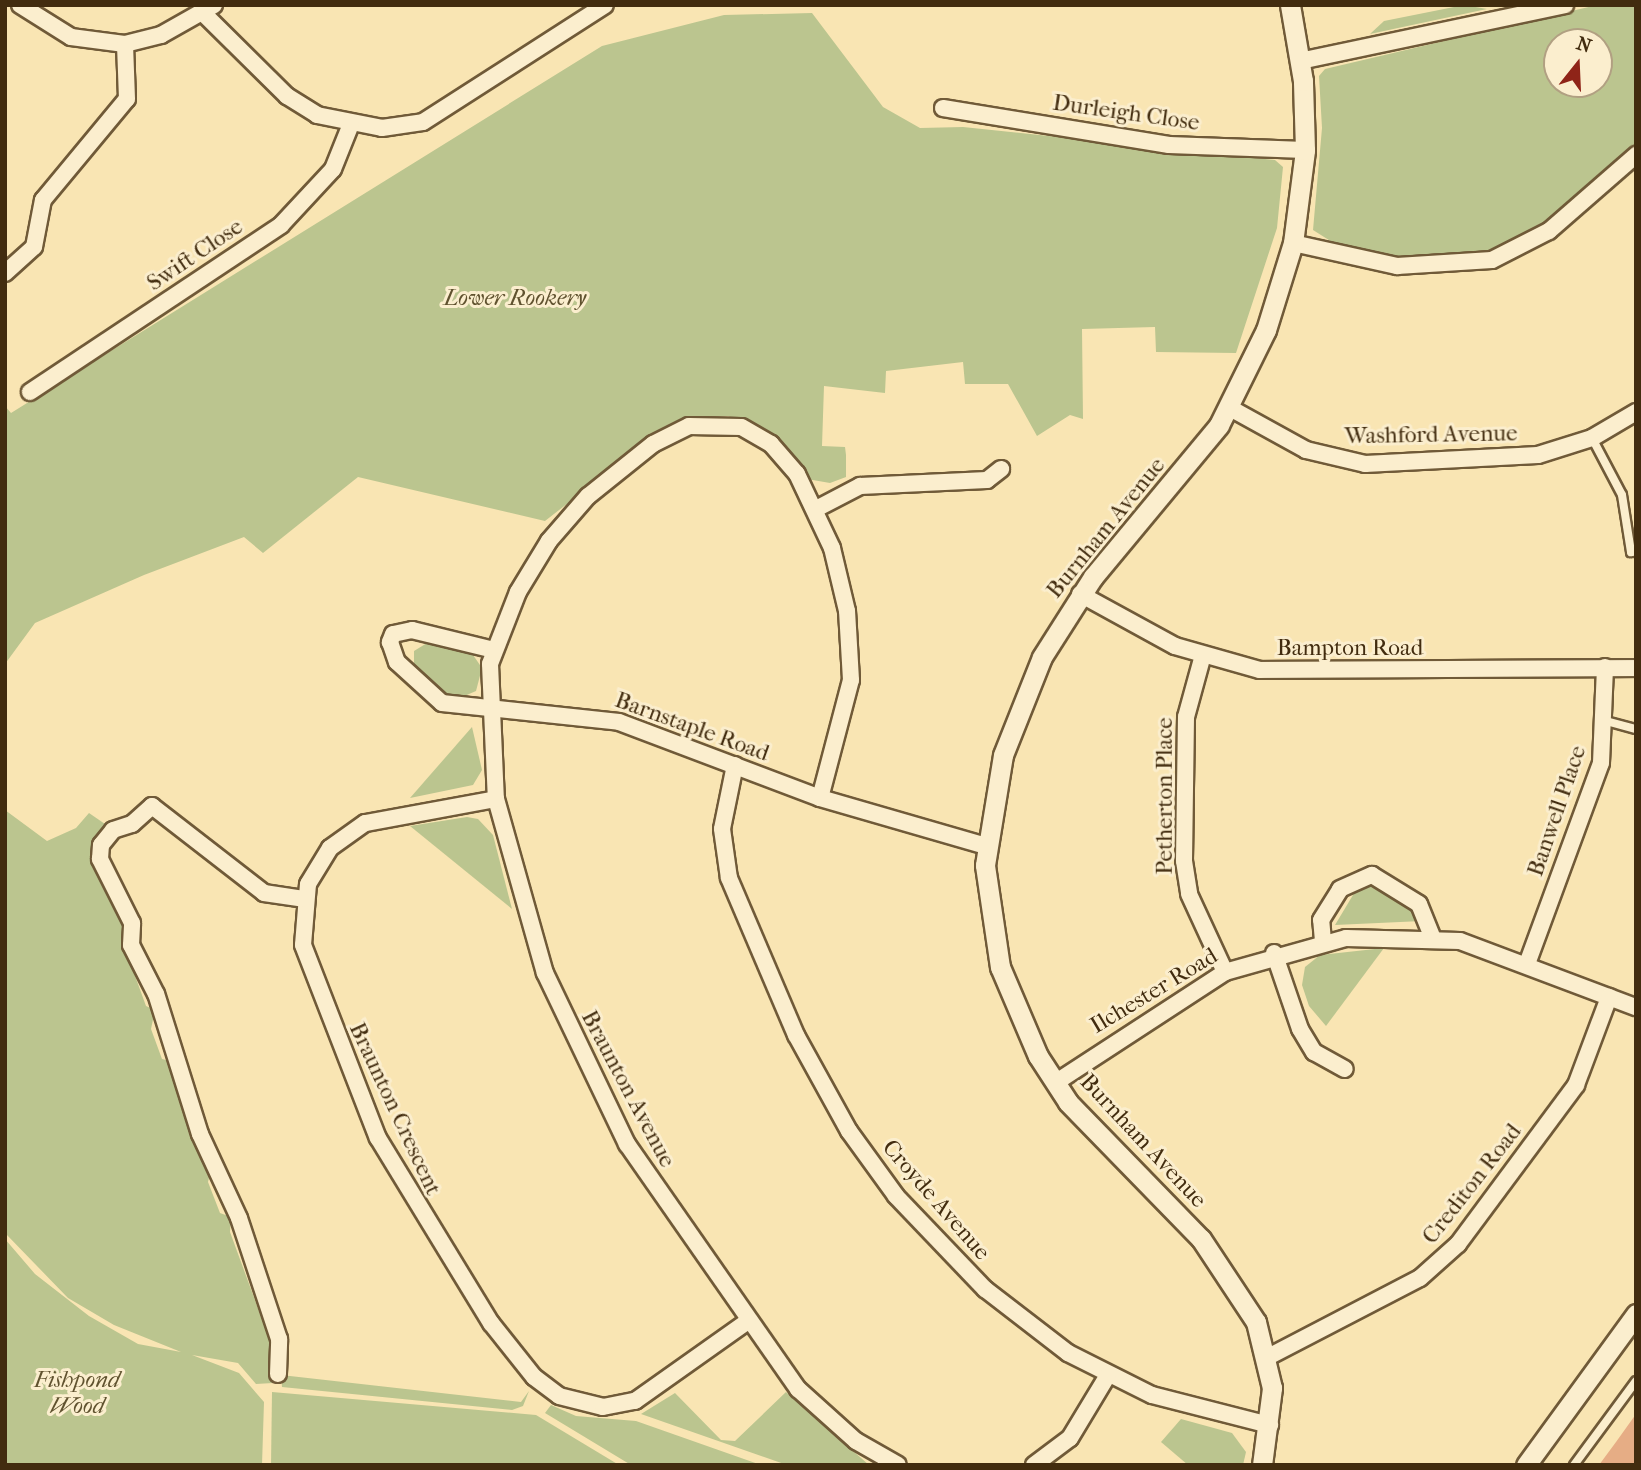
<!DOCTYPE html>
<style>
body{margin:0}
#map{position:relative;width:1641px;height:1470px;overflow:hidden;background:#f9e5b3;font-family:"IM FELL French Canon",serif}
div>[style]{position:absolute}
.green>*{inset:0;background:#bbc58f}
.building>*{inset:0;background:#e6ad85}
.roads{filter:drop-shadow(2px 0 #705a38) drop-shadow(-2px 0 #705a38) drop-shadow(0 2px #705a38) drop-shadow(0 -2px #705a38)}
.service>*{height:8px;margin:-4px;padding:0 4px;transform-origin:4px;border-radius:4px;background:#fbeece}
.minor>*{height:16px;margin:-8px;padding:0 8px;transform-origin:8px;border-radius:8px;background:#fbeece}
.tertiary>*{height:19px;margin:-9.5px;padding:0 9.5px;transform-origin:9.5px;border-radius:9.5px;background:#fbeece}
span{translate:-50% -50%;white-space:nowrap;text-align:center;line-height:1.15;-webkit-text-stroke:6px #fbeece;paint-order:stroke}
.street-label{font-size:23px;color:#422c0f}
.park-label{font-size:23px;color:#60522f;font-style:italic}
.frame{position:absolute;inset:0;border:7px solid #422c0f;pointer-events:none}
.north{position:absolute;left:1543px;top:28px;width:70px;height:70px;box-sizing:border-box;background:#fbeece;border:2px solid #b1a082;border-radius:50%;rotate:18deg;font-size:19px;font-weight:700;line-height:28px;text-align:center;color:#422c0f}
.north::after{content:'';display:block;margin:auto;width:24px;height:32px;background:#8f2418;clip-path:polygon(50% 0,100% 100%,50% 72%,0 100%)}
</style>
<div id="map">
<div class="green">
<div style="clip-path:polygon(1464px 5px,1487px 9px,1370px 34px,1384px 21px)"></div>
<div style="clip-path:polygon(evenodd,1597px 5px,1636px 5px,1636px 145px,1558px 215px,1500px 248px,1465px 258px,1401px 259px,1340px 247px,1313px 230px,1322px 128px,1319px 76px,1325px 69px,1597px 5px,1557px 42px,1599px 42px,1599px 84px,1557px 84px,1557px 42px)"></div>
<div style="clip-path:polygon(812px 13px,883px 107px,920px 128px,963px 127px,1275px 160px,1283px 167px,1277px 228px,1236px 353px,1156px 352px,1155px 327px,1082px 329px,1083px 419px,1070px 415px,1037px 436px,1008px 384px,965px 384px,963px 362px,886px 371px,885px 393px,824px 386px,822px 446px,845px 447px,846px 455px,846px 477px,830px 483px,807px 479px,766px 433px,728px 416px,693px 418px,659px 432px,545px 521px,358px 477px,263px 553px,244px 537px,144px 575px,35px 623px,5px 664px,5px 406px,11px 413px,602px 46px,724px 15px)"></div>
<div style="clip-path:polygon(427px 643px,471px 652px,482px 668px,476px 691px,455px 700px,414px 667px,414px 651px)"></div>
<div style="clip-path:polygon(472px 727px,482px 770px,473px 785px,410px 798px)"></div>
<div style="clip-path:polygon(5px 810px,47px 841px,76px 828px,89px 813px,105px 824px,92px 859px,123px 920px,122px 940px,146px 1006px,155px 1010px,151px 1029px,162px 1059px,174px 1062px,173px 1077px,204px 1162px,212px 1165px,208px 1182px,220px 1213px,231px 1217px,230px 1232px,270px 1341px,273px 1383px,256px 1384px,238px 1363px,192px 1355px,239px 1373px,264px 1402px,262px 1465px,5px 1465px,5px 1239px,35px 1274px,89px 1316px,138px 1344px,181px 1352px,114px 1325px,68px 1298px,5px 1233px)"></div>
<div style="clip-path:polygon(467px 817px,478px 819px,493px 835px,512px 909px,410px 826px)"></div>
<div style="clip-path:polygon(1375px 884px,1419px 910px,1422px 921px,1335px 925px,1356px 890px)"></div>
<div style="clip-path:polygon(1384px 948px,1326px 1026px,1309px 1006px,1302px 985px,1305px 967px,1320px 955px)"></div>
<div style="clip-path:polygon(281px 1375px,521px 1402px,529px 1391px,523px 1406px,512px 1410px,282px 1387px)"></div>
<div style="clip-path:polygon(272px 1392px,536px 1415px,619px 1465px,271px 1465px)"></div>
<div style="clip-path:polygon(786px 1392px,869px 1465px,787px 1465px,641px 1414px,675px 1393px,721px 1440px,735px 1441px)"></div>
<div style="clip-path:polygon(551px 1405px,576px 1416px,636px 1421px,761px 1465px,631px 1465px,545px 1413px)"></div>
<div style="clip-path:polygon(1181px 1419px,1232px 1433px,1246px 1452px,1243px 1465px,1188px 1465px,1161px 1442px)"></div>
</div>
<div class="building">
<div style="clip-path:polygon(1636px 1414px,1636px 1465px,1599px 1465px,1616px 1442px)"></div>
</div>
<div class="roads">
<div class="service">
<div style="left:1592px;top:438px;width:64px;rotate:62.2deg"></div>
<div style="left:1622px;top:495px;width:58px;rotate:81deg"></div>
<div style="left:1631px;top:552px;width:5px;rotate:-11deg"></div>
<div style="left:1606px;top:721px;width:31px;rotate:15deg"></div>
<div style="left:1574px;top:1465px;width:104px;rotate:-53.6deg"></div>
</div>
<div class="minor">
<div style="left:20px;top:5px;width:60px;rotate:32.1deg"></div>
<div style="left:71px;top:37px;width:54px;rotate:7.4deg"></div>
<div style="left:125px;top:44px;width:37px;rotate:-14deg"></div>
<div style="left:161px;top:35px;width:61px;rotate:-29.5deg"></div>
<div style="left:202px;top:12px;width:120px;rotate:44.7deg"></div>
<div style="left:287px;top:96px;width:36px;rotate:32deg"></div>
<div style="left:317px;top:115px;width:66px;rotate:11.3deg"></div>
<div style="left:382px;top:128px;width:41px;rotate:-8.3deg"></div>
<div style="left:423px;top:122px;width:216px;rotate:-32.7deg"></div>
<div style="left:1300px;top:61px;width:271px;rotate:-11.9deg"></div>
<div style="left:943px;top:108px;width:229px;rotate:9.3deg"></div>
<div style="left:1169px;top:145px;width:136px;rotate:2.1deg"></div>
<div style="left:1293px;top:243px;width:107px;rotate:12.5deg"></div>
<div style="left:1397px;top:266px;width:95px;rotate:-3.6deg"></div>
<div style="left:1492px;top:260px;width:64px;rotate:-27deg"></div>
<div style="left:1549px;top:231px;width:116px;rotate:-41.1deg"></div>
<div style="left:5px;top:273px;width:39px;rotate:-42deg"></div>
<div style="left:34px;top:247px;width:48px;rotate:-79.2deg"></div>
<div style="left:43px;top:200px;width:131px;rotate:-50.3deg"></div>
<div style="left:127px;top:99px;width:55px;rotate:-92.1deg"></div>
<div style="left:30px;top:392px;width:301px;rotate:-33.6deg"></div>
<div style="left:281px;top:225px;width:76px;rotate:-47.1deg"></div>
<div style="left:333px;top:169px;width:48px;rotate:-68.2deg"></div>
<div style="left:1230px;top:408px;width:87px;rotate:28.9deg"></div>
<div style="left:1306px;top:450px;width:61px;rotate:13.3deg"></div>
<div style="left:1365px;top:464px;width:173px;rotate:-3deg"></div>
<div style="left:1538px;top:455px;width:57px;rotate:-17.5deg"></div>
<div style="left:1592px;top:438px;width:51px;rotate:-30.6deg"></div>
<div style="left:816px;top:509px;width:50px;rotate:-27.6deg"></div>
<div style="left:860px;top:486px;width:127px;rotate:-2.7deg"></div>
<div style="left:987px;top:480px;width:18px;rotate:-38deg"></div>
<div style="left:1080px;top:594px;width:108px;rotate:28.7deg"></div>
<div style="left:1175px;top:646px;width:88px;rotate:15.8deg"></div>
<div style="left:1260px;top:670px;width:376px;rotate:-0.3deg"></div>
<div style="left:494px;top:650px;width:84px;rotate:-166.3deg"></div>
<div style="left:412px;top:630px;width:19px;rotate:168deg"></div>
<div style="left:393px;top:634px;width:9px;rotate:111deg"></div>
<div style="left:390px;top:642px;width:21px;rotate:71deg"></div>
<div style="left:397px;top:662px;width:61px;rotate:42.3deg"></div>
<div style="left:442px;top:703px;width:178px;rotate:6.1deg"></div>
<div style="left:619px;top:722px;width:215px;rotate:20.7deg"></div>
<div style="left:820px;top:798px;width:173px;rotate:16.1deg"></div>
<div style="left:1203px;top:655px;width:64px;rotate:105.3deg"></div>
<div style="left:1186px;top:717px;width:144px;rotate:90.8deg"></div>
<div style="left:1184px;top:861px;width:33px;rotate:81deg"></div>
<div style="left:1189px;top:894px;width:86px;rotate:65.2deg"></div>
<div style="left:735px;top:765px;width:65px;rotate:101.5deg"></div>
<div style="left:722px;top:829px;width:49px;rotate:81.9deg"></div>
<div style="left:729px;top:878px;width:171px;rotate:66.9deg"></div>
<div style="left:796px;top:1035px;width:110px;rotate:61.1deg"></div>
<div style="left:849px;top:1131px;width:80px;rotate:54.1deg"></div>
<div style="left:896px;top:1196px;width:129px;rotate:46.3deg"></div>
<div style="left:985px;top:1289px;width:105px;rotate:37.6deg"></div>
<div style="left:1068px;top:1353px;width:94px;rotate:26.6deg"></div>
<div style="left:1152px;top:1395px;width:122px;rotate:14.3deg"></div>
<div style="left:820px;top:798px;width:122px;rotate:-75.3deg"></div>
<div style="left:851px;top:680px;width:69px;rotate:-93.3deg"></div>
<div style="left:847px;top:611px;width:65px;rotate:-103.4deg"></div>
<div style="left:832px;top:548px;width:82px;rotate:-115.3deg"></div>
<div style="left:797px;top:474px;width:40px;rotate:-131deg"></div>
<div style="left:771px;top:444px;width:34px;rotate:-150deg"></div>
<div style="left:741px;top:427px;width:52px;rotate:-178.9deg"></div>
<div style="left:689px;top:426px;width:40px;rotate:153.4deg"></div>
<div style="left:653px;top:444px;width:83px;rotate:141.3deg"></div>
<div style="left:588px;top:496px;width:60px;rotate:130.9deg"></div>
<div style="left:549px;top:541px;width:60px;rotate:121.3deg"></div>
<div style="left:518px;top:592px;width:77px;rotate:111.3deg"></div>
<div style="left:490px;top:664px;width:135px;rotate:87.5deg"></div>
<div style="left:496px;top:799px;width:181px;rotate:74.3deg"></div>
<div style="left:545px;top:973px;width:190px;rotate:64.4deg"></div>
<div style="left:627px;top:1144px;width:299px;rotate:55.1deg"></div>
<div style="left:798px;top:1389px;width:78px;rotate:41.9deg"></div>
<div style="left:856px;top:1441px;width:48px;rotate:29.7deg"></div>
<div style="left:496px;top:799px;width:133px;rotate:169.6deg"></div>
<div style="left:365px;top:823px;width:43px;rotate:144.5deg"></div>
<div style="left:330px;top:848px;width:42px;rotate:121.4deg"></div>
<div style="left:308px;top:884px;width:61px;rotate:94.7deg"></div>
<div style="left:303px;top:945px;width:207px;rotate:68.8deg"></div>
<div style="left:378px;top:1138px;width:217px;rotate:58.6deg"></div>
<div style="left:491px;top:1323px;width:69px;rotate:51.5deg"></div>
<div style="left:534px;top:1377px;width:31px;rotate:37deg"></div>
<div style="left:559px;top:1396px;width:45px;rotate:14deg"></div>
<div style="left:603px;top:1407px;width:33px;rotate:-11deg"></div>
<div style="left:635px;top:1401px;width:138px;rotate:-35.3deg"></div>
<div style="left:1323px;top:941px;width:21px;rotate:-95deg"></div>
<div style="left:1321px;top:920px;width:36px;rotate:-58deg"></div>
<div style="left:1340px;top:889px;width:35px;rotate:-24deg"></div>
<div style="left:1372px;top:875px;width:55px;rotate:31.7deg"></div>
<div style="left:1419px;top:904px;width:35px;rotate:68deg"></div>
<div style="left:1274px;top:953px;width:80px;rotate:71.1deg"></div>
<div style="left:1300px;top:1029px;width:27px;rotate:59deg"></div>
<div style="left:1314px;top:1052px;width:35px;rotate:29deg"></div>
<div style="left:1527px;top:964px;width:214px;rotate:-69.8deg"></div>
<div style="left:1601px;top:763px;width:96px;rotate:-87.6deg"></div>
<div style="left:1055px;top:1083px;width:203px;rotate:-33.1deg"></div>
<div style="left:1225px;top:972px;width:126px;rotate:-15.7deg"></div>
<div style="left:1346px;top:938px;width:114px;rotate:1.5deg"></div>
<div style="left:1460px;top:941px;width:188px;rotate:20.6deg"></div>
<div style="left:1268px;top:1357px;width:171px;rotate:-27.5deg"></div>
<div style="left:1420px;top:1278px;width:51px;rotate:-41.8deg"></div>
<div style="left:1458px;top:1244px;width:198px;rotate:-53.4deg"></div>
<div style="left:1576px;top:1085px;width:94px;rotate:-69.4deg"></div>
<div style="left:278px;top:1374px;width:35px;rotate:-88deg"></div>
<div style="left:279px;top:1339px;width:127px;rotate:-108.3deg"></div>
<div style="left:239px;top:1218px;width:93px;rotate:-114.9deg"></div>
<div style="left:200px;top:1134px;width:147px;rotate:-107.4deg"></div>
<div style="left:156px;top:994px;width:55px;rotate:-117deg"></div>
<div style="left:131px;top:945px;width:22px;rotate:-87deg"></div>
<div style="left:132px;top:923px;width:72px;rotate:-116.6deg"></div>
<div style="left:100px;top:859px;width:14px;rotate:-86deg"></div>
<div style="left:101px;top:845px;width:19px;rotate:-51deg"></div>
<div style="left:113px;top:830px;width:20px;rotate:-18deg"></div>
<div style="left:132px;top:824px;width:27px;rotate:-42deg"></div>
<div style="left:152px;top:806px;width:142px;rotate:37.8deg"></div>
<div style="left:264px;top:893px;width:40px;rotate:8.5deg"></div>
<div style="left:1034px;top:1465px;width:45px;rotate:-36.9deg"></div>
<div style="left:1070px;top:1438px;width:74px;rotate:-58.9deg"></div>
</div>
<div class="tertiary">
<div style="left:1262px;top:1465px;width:78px;rotate:-82.6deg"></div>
<div style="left:1272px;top:1388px;width:68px;rotate:-103.6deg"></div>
<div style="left:1256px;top:1322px;width:100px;rotate:-123.5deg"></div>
<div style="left:1201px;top:1239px;width:191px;rotate:-134.2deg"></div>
<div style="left:1068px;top:1102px;width:55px;rotate:-123.1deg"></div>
<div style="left:1038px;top:1056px;width:97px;rotate:-113.1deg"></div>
<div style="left:1000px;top:967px;width:103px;rotate:-98.4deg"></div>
<div style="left:985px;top:865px;width:111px;rotate:-80.7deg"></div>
<div style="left:1003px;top:755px;width:105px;rotate:-68.3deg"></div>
<div style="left:1042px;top:657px;width:95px;rotate:-57.5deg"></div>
<div style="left:1093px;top:577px;width:197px;rotate:-50.3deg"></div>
<div style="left:1219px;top:425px;width:106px;rotate:-63.7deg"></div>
<div style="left:1266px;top:330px;width:91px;rotate:-72.8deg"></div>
<div style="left:1293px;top:243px;width:94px;rotate:-82.6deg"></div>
<div style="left:1305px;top:150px;width:69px;rotate:-91.7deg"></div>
<div style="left:1303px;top:81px;width:77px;rotate:-99.7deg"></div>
<div style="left:1526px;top:1465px;width:187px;rotate:-53.9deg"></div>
</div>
</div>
<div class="street-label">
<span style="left:1126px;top:113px;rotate:8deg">Durleigh Close</span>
<span style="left:195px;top:255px;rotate:-34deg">Swift Close</span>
<span style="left:1431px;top:435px;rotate:-1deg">Washford Avenue</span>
<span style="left:1106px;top:528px;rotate:-51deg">Burnham Avenue</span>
<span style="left:1350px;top:648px">Bampton Road</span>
<span style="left:692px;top:727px;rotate:20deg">Barnstaple Road</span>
<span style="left:1165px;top:796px;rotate:-90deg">Petherton Place</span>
<span style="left:1557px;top:811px;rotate:-71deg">Banwell Place</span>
<span style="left:1154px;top:991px;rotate:-31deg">Ilchester Road</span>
<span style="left:628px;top:1089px;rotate:62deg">Braunton Avenue</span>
<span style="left:395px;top:1109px;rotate:65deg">Braunton Crescent</span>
<span style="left:1143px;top:1141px;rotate:47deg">Burnham Avenue</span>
<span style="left:1472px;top:1184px;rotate:-52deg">Crediton Road</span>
<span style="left:936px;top:1200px;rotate:49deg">Croyde Avenue</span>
</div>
<div class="park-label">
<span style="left:515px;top:298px">Lower Rookery</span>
<span style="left:77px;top:1393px">Fishpond<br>Wood</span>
</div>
<div class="frame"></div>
<div class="north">N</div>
</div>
